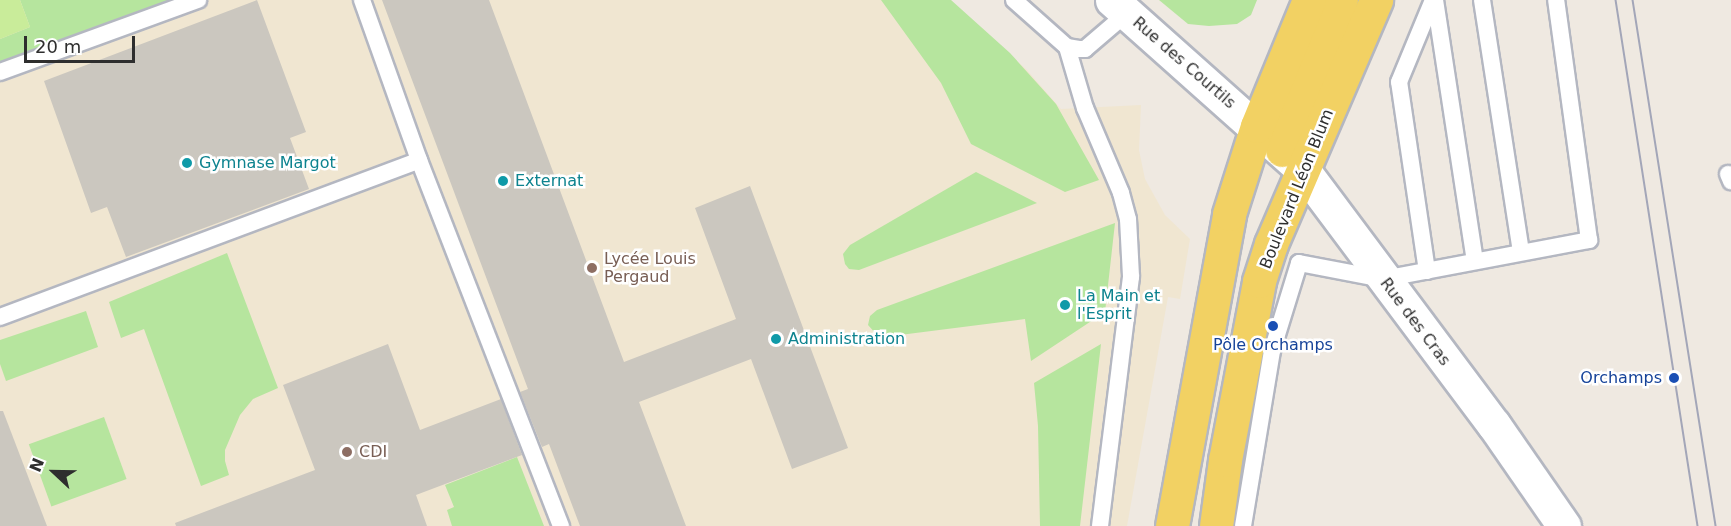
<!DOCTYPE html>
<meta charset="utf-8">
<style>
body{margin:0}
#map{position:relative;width:1731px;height:526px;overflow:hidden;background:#efe9e1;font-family:"DejaVu Sans",sans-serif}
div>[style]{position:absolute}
.education>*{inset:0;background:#f0e6d1}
.green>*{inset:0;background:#b6e59e;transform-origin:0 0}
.pitch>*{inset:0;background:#c9ec9a}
.building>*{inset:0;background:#cbc7bf}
.roads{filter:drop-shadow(2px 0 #b4b7c1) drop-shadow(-2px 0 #b4b7c1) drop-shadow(0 2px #b4b7c1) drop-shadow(0 -2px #b4b7c1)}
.service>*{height:16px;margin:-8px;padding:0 8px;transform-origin:8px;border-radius:8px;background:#fff}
.minor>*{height:33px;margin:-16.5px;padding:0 16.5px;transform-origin:16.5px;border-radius:16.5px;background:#fff}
.primary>*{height:33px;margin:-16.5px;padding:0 16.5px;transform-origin:16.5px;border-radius:16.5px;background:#f2d163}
.tram>*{height:1.5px;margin:-0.75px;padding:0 0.75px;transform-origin:0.75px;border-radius:0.75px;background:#a3a6b8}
.dots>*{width:16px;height:16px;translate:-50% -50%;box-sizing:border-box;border:3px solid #fff;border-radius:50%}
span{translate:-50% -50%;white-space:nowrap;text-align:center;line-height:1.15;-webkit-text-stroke:5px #fff;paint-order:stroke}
.street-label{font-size:16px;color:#2e2e2e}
.culture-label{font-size:16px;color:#0d838f}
.left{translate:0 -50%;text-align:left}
.education-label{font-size:16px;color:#785e54}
.transit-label{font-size:16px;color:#164399}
.right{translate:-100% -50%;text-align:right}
.north{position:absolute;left:24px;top:442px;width:60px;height:60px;-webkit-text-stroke:4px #fff;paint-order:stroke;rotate:292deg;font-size:16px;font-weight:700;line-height:24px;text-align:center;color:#2e2e2e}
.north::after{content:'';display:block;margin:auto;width:21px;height:27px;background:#2e2e2e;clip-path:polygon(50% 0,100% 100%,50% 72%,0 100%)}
.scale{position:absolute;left:24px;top:36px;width:111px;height:27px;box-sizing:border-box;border:3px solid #2e2e2e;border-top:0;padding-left:8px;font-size:18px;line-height:21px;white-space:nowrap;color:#2e2e2e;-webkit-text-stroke:4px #fff;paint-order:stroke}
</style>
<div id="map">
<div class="education">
<div style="clip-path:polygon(0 0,947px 0,1026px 69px,1061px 109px,1141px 105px,1139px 150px,1145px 179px,1165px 215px,1190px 239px,1180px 299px,1168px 297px,1127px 526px,0 526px)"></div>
</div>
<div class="green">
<div style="clip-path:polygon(20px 0,181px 0,0 65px,0 39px,30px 27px)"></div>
<div style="clip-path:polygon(881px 0,951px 0,1010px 53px,1056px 104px,1099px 180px,1065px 192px,971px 144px,941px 83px)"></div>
<div style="clip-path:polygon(1159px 0,1257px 0,1251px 15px,1237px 24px,1209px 26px,1188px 24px)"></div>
<div style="clip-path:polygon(976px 172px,1037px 203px,859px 270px,849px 269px,845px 264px,843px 254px,850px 245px)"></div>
<div style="clip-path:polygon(1115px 223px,1105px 312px,1031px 361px,1025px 319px,884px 337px,877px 335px,868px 325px,870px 316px,877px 310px)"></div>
<div style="clip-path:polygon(227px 253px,278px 388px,253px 399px,240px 415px,225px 450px,225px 461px,229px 475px,201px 486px,144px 329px,121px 338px,109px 302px)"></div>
<div style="clip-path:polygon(86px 311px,98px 347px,6px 381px,0 364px,0 340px)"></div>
<div style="clip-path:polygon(1101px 344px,1080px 526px,1040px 526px,1038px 426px,1034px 383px)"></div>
<div style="left:104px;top:417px;width:66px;height:80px;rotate:70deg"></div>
<div style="clip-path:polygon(517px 457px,544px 526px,452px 526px,447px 510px,454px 507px,445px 485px)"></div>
</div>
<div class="pitch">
<div style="clip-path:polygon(0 0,20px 0,30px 27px,0 39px)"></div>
</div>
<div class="building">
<div style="clip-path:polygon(257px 0,306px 132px,290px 138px,309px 189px,126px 257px,107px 207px,91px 213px,44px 81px)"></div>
<div style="clip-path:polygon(382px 0,489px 0,624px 362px,736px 319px,695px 208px,750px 186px,848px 448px,792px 469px,751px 359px,639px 402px,686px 526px,580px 526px,549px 444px,542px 447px,520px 392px,528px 389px)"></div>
<div style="clip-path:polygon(388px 344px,420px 430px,501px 399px,522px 455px,416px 495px,427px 526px,176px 526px,175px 523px,315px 470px,283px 385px)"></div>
<div style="clip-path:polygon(0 411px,3px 411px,47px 526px,0 526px)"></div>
</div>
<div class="roads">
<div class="service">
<div style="left:362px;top:0;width:170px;rotate:70.4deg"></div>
<div style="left:419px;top:160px;width:393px;rotate:68.8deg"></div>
<div style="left:1014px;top:0;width:71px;rotate:41.6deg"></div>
<div style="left:1067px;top:47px;width:12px;rotate:9deg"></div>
<div style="left:1079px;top:49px;width:6px"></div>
<div style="left:1085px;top:49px;width:55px;rotate:-40.6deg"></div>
<div style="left:1435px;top:0;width:264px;rotate:81.3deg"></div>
<div style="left:1482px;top:0;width:255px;rotate:81.2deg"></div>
<div style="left:1067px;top:47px;width:64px;rotate:73.6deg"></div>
<div style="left:1085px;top:108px;width:92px;rotate:67deg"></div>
<div style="left:1121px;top:193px;width:27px;rotate:75deg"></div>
<div style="left:1128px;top:219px;width:58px;rotate:87deg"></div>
<div style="left:1131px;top:277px;width:251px;rotate:97.1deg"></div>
<div style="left:0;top:72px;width:211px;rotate:-20deg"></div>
<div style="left:1728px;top:174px;width:8px;rotate:67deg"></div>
<div style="left:1427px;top:271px;width:191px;rotate:-98.4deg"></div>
<div style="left:1399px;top:82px;width:89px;rotate:-67.5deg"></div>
<div style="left:0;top:317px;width:447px;rotate:-20.5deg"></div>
<div style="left:1243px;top:526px;width:177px;rotate:-80.6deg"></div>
<div style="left:1272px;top:351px;width:92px;rotate:-72.9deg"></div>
<div style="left:1299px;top:263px;width:86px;rotate:10.8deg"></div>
<div style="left:1383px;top:279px;width:210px;rotate:-10.7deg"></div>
<div style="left:1589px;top:240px;width:242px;rotate:-97.8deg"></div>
</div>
<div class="minor">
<div style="left:1112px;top:0;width:256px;rotate:41.7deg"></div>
<div style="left:1303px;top:170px;width:319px;rotate:53.2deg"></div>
<div style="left:1494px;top:425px;width:123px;rotate:55.3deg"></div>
</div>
<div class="primary">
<div style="left:1282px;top:150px;width:161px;rotate:-68.5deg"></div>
<div style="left:1172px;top:526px;width:317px;rotate:-79.6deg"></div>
<div style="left:1229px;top:214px;width:92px;rotate:-72.3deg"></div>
<div style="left:1257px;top:126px;width:136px;rotate:-67.6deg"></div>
<div style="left:1216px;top:526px;width:67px;rotate:-82.2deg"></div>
<div style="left:1225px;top:460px;width:182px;rotate:-79.2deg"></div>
<div style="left:1259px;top:281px;width:39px;rotate:-72deg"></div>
<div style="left:1271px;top:244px;width:266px;rotate:-66.7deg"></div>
</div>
</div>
<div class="tram">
<div style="left:1616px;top:0;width:532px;rotate:81.14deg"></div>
<div style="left:1633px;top:0;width:533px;rotate:81.03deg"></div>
</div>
<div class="dots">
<div style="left:187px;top:163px;background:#0f9aa8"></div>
<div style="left:503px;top:181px;background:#0f9aa8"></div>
<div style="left:592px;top:268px;background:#8d6e63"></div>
<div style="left:1065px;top:305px;background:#0f9aa8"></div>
<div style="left:1273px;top:326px;background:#1a4fb4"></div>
<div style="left:776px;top:339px;background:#0f9aa8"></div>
<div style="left:1674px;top:378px;background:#1a4fb4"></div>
<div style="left:347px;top:452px;background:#8d6e63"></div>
</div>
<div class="street-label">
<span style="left:1184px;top:63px;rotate:41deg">Rue des Courtils</span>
<span style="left:1297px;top:189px;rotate:-68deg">Boulevard Léon Blum</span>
<span style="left:1415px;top:322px;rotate:53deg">Rue des Cras</span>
</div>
<div class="culture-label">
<span class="left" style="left:199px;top:163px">Gymnase Margot</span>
<span class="left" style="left:515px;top:181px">Externat</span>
<span class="left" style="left:1077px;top:305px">La Main et<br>l'Esprit</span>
<span class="left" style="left:788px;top:339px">Administration</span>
</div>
<div class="education-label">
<span class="left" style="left:604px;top:268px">Lycée Louis<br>Pergaud</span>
<span class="left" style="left:359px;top:452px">CDI</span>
</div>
<div class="transit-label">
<span style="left:1273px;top:345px">Pôle Orchamps</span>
<span class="right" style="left:1662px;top:378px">Orchamps</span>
</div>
<div class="north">N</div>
<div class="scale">20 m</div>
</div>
